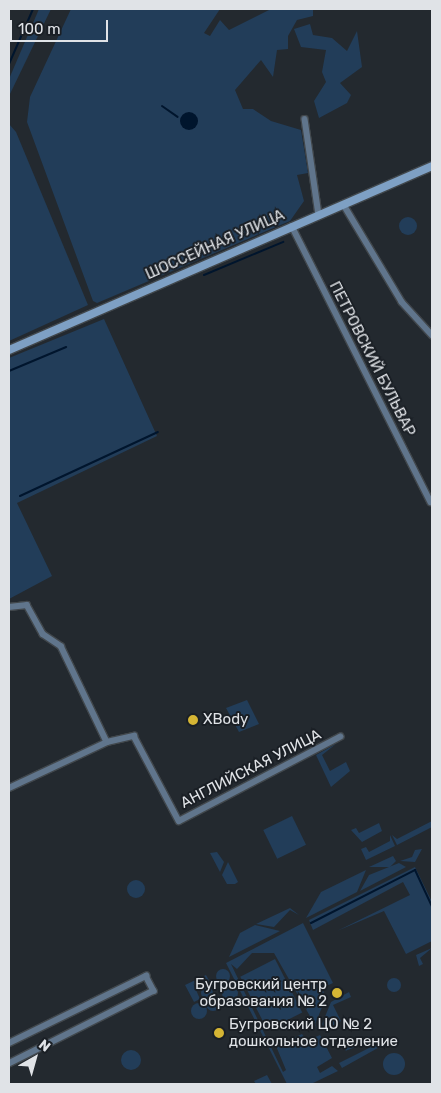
<!DOCTYPE html>
<meta charset="utf-8">
<style>
body{margin:0}
#map{position:relative;width:441px;height:1093px;overflow:hidden;background:#23292f;font-family:Rubik,sans-serif}
div>[style]{position:absolute}
.green>*{inset:0;background:#223d59;transform-origin:0 0}
.round{border-radius:50%}
.water>*{inset:0;background:#00152d}
.stream>*{height:2px;margin:-1px;padding:0 1px;transform-origin:1px;border-radius:1px;background:#00152d}
.roads{filter:drop-shadow(1px 0 #41474c) drop-shadow(-1px 0 #41474c) drop-shadow(0 1px #41474c) drop-shadow(0 -1px #41474c)}
.minor>*{height:5.5px;margin:-2.75px;padding:0 2.75px;transform-origin:2.75px;border-radius:2.75px;background:#60758c}
.secondary>*{height:8px;margin:-4px;padding:0 4px;transform-origin:4px;border-radius:4px;background:#7ea0c4}
.dots>*{width:14px;height:14px;translate:-50% -50%;box-sizing:border-box;border:2px solid #1a1f25;border-radius:50%}
span{translate:-50% -50%;white-space:nowrap;text-align:center;line-height:1.15;-webkit-text-stroke:4px #1a1f25;paint-order:stroke}
.street-label{font-size:15px;color:#e0e3e7}
.poi-label{font-size:15px;color:#e0e3e7}
.left{translate:0 -50%;text-align:left}
.right{translate:-100% -50%;text-align:right}
.frame{position:absolute;inset:0;border:10px solid #e0e3e7;pointer-events:none}
.north{position:absolute;left:10px;top:1033px;width:50px;height:50px;-webkit-text-stroke:4px #1a1f25;paint-order:stroke;rotate:38deg;font-size:14px;font-weight:700;line-height:20px;text-align:center;color:#e0e3e7}
.north::after{content:'';display:block;margin:auto;width:18px;height:22px;background:#e0e3e7;clip-path:polygon(50% 0,100% 100%,50% 72%,0 100%)}
.scale{position:absolute;left:10px;top:20px;width:98px;height:22px;box-sizing:border-box;border:2px solid #e0e3e7;border-top:0;padding-left:6px;font-size:15px;line-height:18px;white-space:nowrap;color:#e0e3e7;-webkit-text-stroke:4px #1a1f25;paint-order:stroke}
</style>
<div id="map">
<div class="green">
<div style="clip-path:polygon(39px 9px,51px 9px,9px 96px,9px 79px)"></div>
<div style="clip-path:polygon(71px 9px,220px 9px,204px 33px,210px 36px,220px 20px,229px 30px,271px 9px,313px 9px,313px 16px,297px 20px,288px 36px,288px 49px,277px 50px,273px 77px,261px 60px,235px 90px,243px 109px,253px 109px,271px 121px,301px 130px,308px 173px,297px 175px,304px 201px,290px 221px,97px 303px,93px 301px,27px 122px,30px 97px)"></div>
<div style="clip-path:polygon(310px 24px,313px 35px,332px 38px,347px 51px,357px 31px,362px 67px,340px 83px,351px 95px,347px 103px,319px 118px,314px 101px,326px 82px,322px 72px,326px 50px,301px 47px,294px 29px)"></div>
<div style="clip-path:polygon(9px 124px,16px 132px,88px 305px,9px 341px)"></div>
<div class="round" style="left:399px;top:217px;width:18px;height:18px"></div>
<div style="clip-path:polygon(104px 319px,157px 436px,17px 503px,52px 576px,9px 599px,9px 358px)"></div>
<div style="clip-path:polygon(247px 700px,259px 724px,239px 732px,226px 708px)"></div>
<div style="clip-path:polygon(336px 744px,322px 755px,330px 771px,346px 762px,350px 771px,331px 787px,316px 755px)"></div>
<div style="left:292px;top:816px;width:32px;height:32px;rotate:64deg"></div>
<div style="clip-path:polygon(432px 821px,432px 827px,397px 845px,392px 835px,397px 839px)"></div>
<div style="clip-path:polygon(379px 823px,382px 831px,362px 842px,351px 830px,356px 828px,359px 833px)"></div>
<div style="clip-path:polygon(390px 835px,395px 846px,366px 860px,361px 849px,366px 847px,369px 852px,390px 841px)"></div>
<div style="clip-path:polygon(422px 849px,415px 862px,400px 861px,412px 857px,415px 850px)"></div>
<div style="clip-path:polygon(217px 852px,224px 862px,220px 872px,210px 853px)"></div>
<div style="clip-path:polygon(393px 856px,396px 861px,390px 867px,369px 867px)"></div>
<div style="clip-path:polygon(228px 862px,238px 882px,235px 884px,227px 884px,222px 875px)"></div>
<div style="clip-path:polygon(399px 863px,406px 867px,360px 891px,369px 875px)"></div>
<div style="clip-path:polygon(415px 867px,432px 902px,432px 941px,406px 954px,384px 911px,337px 931px,410px 895px,403px 882px,313px 930px,309px 920px)"></div>
<div style="clip-path:polygon(366px 870px,357px 892px,306px 918px,321px 892px)"></div>
<div class="round" style="left:127px;top:880px;width:18px;height:18px"></div>
<div style="clip-path:polygon(290px 908px,299px 915px,290px 910px,274px 927px,256px 924px)"></div>
<div style="clip-path:polygon(303px 923px,333px 983px,322px 988px,326px 998px,315px 1024px,319px 1032px,274px 953px,252px 953px,237px 969px,231px 964px,283px 1072px,286px 1070px,276px 1046px,302px 1034px,307px 1041px,320px 1035px,332px 1058px,317px 1067px,320px 1073px,332px 1066px,338px 1071px,311px 1084px,287px 1084px,226px 963px)"></div>
<div style="clip-path:polygon(255px 925px,280px 931px,229px 957px,240px 933px)"></div>
<div style="clip-path:polygon(432px 948px,420px 958px,423px 964px,419px 966px,416px 955px)"></div>
<div style="left:275px;top:959px;width:60px;height:39px;rotate:63deg"></div>
<div class="round" style="left:216px;top:969px;width:14px;height:14px"></div>
<div style="clip-path:polygon(206px 975px,211px 984px,198px 990px,193px 983px,200px 999px,194px 1002px,185px 985px)"></div>
<div class="round" style="left:387px;top:978px;width:14px;height:14px"></div>
<div class="round" style="left:222px;top:985px;width:16px;height:16px"></div>
<div class="round" style="left:201px;top:987px;width:12px;height:12px"></div>
<div style="clip-path:polygon(349px 992px,351px 997px,333px 1005px,341px 1021px,325px 1030px,322px 1024px,331px 1002px)"></div>
<div class="round" style="left:206px;top:997px;width:14px;height:14px"></div>
<div class="round" style="left:191px;top:1003px;width:16px;height:16px"></div>
<div style="left:369px;top:1036px;width:5px;height:27px;rotate:68deg"></div>
<div style="clip-path:polygon(394px 1039px,342px 1068px,339px 1063px,373px 1046px)"></div>
<div class="round" style="left:121px;top:1050px;width:20px;height:20px"></div>
<div class="round" style="left:383px;top:1053px;width:22px;height:22px"></div>
<div style="clip-path:polygon(267px 1075px,272px 1084px,256px 1084px,254px 1081px)"></div>
</div>
<div class="water">
<div class="round" style="left:180px;top:112px;width:18px;height:18px"></div>
</div>
<div class="stream">
<div style="left:9px;top:64px;width:60px;rotate:-66.4deg"></div>
<div style="left:162px;top:106px;width:19px;rotate:35deg"></div>
<div style="left:204px;top:275px;width:86px;rotate:-22.7deg"></div>
<div style="left:9px;top:371px;width:62px;rotate:-22.8deg"></div>
<div style="left:20px;top:496px;width:152px;rotate:-24.9deg"></div>
<div style="left:311px;top:923px;width:117px;rotate:-27deg"></div>
<div style="left:415px;top:870px;width:40px;rotate:65deg"></div>
</div>
<div class="roads">
<div class="minor">
<div style="left:305px;top:119px;width:97px;rotate:81.7deg"></div>
<div style="left:344px;top:205px;width:113px;rotate:59.1deg"></div>
<div style="left:402px;top:302px;width:45px;rotate:47.7deg"></div>
<div style="left:292px;top:226px;width:309px;rotate:63.3deg"></div>
<div style="left:9px;top:607px;width:18px;rotate:-6deg"></div>
<div style="left:27px;top:605px;width:33px;rotate:61deg"></div>
<div style="left:43px;top:634px;width:22px;rotate:34deg"></div>
<div style="left:61px;top:646px;width:106px;rotate:64.4deg"></div>
<div style="left:9px;top:788px;width:108px;rotate:-25.1deg"></div>
<div style="left:107px;top:742px;width:28px;rotate:-13deg"></div>
<div style="left:134px;top:736px;width:96px;rotate:62.1deg"></div>
<div style="left:179px;top:821px;width:182px;rotate:-27.6deg"></div>
<div style="left:9px;top:1043px;width:153px;rotate:-26.1deg"></div>
<div style="left:146px;top:976px;width:17px;rotate:62deg"></div>
<div style="left:154px;top:991px;width:162px;rotate:153.3deg"></div>
</div>
<div class="secondary">
<div style="left:9px;top:350px;width:461px;rotate:-23.5deg"></div>
</div>
</div>
<div class="dots">
<div style="left:193px;top:720px;background:#d5b534"></div>
<div style="left:337px;top:993px;background:#d5b534"></div>
<div style="left:219px;top:1033px;background:#d5b534"></div>
</div>
<div class="street-label">
<span style="left:215px;top:245px;rotate:-24deg">ШОССЕЙНАЯ УЛИЦА</span>
<span style="left:372px;top:359px;rotate:63deg">ПЕТРОВСКИЙ БУЛЬВАР</span>
<span style="left:251px;top:769px;rotate:-27deg">АНГЛИЙСКАЯ УЛИЦА</span>
</div>
<div class="poi-label">
<span class="left" style="left:203px;top:720px">XBody</span>
<span class="right" style="left:327px;top:993px">Бугровский центр<br>образования № 2</span>
<span class="left" style="left:229px;top:1033px">Бугровский ЦО № 2<br>дошкольное отделение</span>
</div>
<div class="frame"></div>
<div class="north">N</div>
<div class="scale">100 m</div>
</div>
